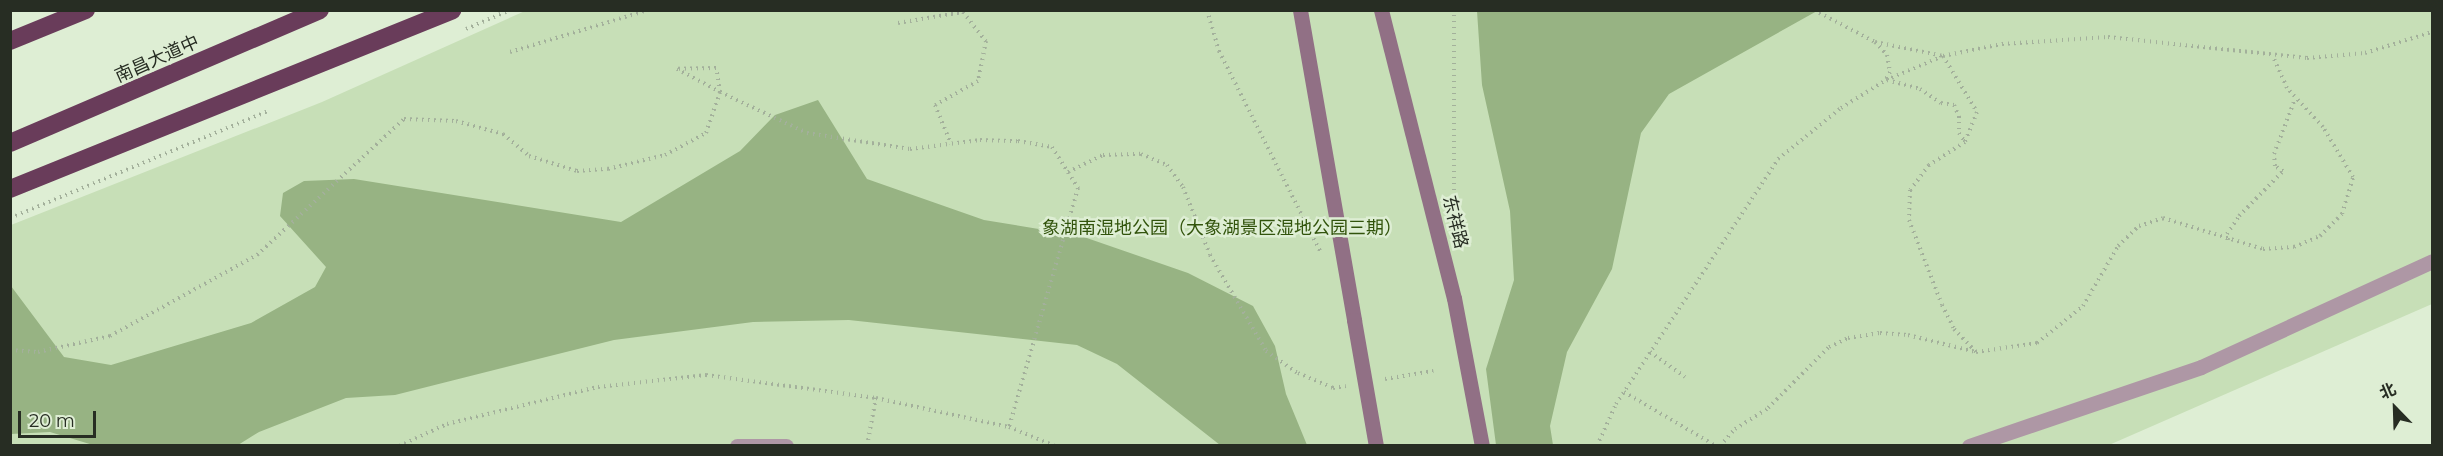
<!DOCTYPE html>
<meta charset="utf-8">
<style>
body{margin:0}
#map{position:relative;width:2443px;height:456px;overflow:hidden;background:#deeed4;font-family:Montserrat,"Noto Sans SC",sans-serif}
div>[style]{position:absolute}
.green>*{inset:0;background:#c7dfb7}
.water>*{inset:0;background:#97b383}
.path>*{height:4px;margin-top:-2px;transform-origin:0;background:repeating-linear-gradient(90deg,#a3b09b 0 1.5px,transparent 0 6px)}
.lane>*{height:15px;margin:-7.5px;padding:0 7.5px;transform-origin:7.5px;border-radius:7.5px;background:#ae97a5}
.secondary>*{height:15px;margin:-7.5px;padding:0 7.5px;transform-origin:7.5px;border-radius:7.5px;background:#917085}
.highway>*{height:18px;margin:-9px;padding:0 9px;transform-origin:9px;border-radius:9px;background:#693c5a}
.secondary-bridge>*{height:15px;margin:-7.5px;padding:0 7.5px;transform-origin:7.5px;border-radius:7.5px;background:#917085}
span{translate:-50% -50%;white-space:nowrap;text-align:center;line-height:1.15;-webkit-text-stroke:5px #deeed4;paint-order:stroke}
.street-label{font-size:18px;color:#272d23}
.park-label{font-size:18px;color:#32540c}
.frame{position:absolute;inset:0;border:12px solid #272d23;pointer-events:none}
.north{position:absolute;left:2365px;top:378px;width:60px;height:60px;-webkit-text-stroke:4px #deeed4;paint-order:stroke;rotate:337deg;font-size:16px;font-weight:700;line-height:24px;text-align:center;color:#272d23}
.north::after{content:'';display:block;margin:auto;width:21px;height:27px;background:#272d23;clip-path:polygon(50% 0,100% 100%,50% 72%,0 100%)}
.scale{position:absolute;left:18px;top:411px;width:78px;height:27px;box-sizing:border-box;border:3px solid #272d23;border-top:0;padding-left:8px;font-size:18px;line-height:21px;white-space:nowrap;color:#272d23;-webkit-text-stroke:4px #deeed4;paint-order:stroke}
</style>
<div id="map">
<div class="green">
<div style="clip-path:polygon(525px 11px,2432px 11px,2432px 304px,2109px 445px,11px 446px,11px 225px,322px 102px)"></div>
</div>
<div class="water">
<div style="clip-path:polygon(1477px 11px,1817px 11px,1669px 94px,1641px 133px,1612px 269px,1567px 352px,1550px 426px,1553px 445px,1496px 445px,1486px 369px,1514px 280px,1510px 211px,1482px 85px)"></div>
<div style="clip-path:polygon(818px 100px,867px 179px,984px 220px,1081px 236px,1188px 273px,1253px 306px,1275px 346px,1286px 394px,1307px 445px,1220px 445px,1117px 364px,1077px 345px,849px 320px,753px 322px,614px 340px,395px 395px,346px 398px,259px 432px,238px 445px,93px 445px,50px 432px,11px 434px,11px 286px,64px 357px,111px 365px,251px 323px,315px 287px,326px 267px,280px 216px,283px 193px,304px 181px,354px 179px,621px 222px,740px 151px,775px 115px)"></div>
</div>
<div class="path">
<div style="left:1207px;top:10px;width:43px;rotate:73.7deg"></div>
<div style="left:1219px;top:51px;width:224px;rotate:63.2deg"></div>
<div style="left:1814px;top:10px;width:69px;rotate:27.7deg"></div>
<div style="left:1875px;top:42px;width:18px;rotate:47deg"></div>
<div style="left:1887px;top:55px;width:17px;rotate:80deg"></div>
<div style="left:1890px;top:72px;width:8px;rotate:120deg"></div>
<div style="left:898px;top:23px;width:66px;rotate:-9.6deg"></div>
<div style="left:963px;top:12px;width:37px;rotate:52deg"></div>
<div style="left:986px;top:41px;width:41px;rotate:101.3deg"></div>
<div style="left:978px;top:81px;width:49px;rotate:150.8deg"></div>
<div style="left:935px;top:105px;width:42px;rotate:67.7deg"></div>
<div style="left:466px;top:29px;width:48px;rotate:-23.4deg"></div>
<div style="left:1875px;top:42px;width:69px;rotate:11.6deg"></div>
<div style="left:1943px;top:56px;width:66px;rotate:58.7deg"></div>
<div style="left:1977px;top:112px;width:32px;rotate:112deg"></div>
<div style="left:1965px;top:142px;width:43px;rotate:147.4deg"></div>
<div style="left:1929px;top:165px;width:31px;rotate:127deg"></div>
<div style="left:1910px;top:190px;width:30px;rotate:92deg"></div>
<div style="left:1909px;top:220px;width:91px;rotate:68.8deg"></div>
<div style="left:1942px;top:305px;width:27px;rotate:63deg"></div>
<div style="left:1954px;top:329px;width:32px;rotate:46deg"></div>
<div style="left:510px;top:52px;width:144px;rotate:-16.9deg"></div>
<div style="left:1887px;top:80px;width:34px;rotate:15deg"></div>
<div style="left:1920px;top:89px;width:25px;rotate:34deg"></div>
<div style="left:1941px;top:103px;width:13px;rotate:9deg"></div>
<div style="left:1954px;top:105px;width:12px;rotate:66deg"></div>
<div style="left:1959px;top:116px;width:17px;rotate:90deg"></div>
<div style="left:1959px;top:133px;width:11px;rotate:56deg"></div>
<div style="left:1068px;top:172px;width:39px;rotate:-26deg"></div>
<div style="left:1103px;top:155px;width:38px;rotate:-2deg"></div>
<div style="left:1141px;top:154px;width:28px;rotate:23deg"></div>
<div style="left:1167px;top:165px;width:27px;rotate:54deg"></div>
<div style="left:1183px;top:187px;width:73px;rotate:68.3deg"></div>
<div style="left:1210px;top:255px;width:111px;rotate:59.7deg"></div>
<div style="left:1266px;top:351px;width:39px;rotate:35deg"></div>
<div style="left:1298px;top:373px;width:38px;rotate:23deg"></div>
<div style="left:1333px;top:388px;width:13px;rotate:-9deg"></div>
<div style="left:1454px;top:208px;width:198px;rotate:-90deg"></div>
<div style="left:10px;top:218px;width:279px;rotate:-22.5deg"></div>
<div style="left:2228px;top:240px;width:6px;rotate:-99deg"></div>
<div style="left:2227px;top:234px;width:22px;rotate:-56deg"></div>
<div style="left:2239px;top:216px;width:63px;rotate:-45.6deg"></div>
<div style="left:2283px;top:171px;width:9px;rotate:-148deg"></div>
<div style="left:2275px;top:166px;width:12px;rotate:-95deg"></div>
<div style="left:2274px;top:154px;width:59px;rotate:-69.1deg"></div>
<div style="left:10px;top:350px;width:28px;rotate:4deg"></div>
<div style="left:38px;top:352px;width:74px;rotate:-12.5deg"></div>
<div style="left:110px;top:336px;width:168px;rotate:-28.9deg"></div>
<div style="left:257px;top:255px;width:200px;rotate:-42.8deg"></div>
<div style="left:404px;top:119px;width:52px;rotate:2.2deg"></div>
<div style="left:456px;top:121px;width:49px;rotate:15.5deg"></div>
<div style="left:503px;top:134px;width:34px;rotate:40deg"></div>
<div style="left:529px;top:156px;width:50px;rotate:17.4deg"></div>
<div style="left:577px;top:171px;width:31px;rotate:-4deg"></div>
<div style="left:608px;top:169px;width:59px;rotate:-13.8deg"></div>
<div style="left:665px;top:155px;width:47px;rotate:-28.2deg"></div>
<div style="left:706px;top:133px;width:43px;rotate:-71.1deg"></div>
<div style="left:720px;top:92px;width:24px;rotate:-99deg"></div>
<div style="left:716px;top:68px;width:39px;rotate:179deg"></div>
<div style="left:677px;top:69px;width:49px;rotate:28.1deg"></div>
<div style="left:720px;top:92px;width:96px;rotate:25.2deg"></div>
<div style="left:807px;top:133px;width:104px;rotate:8.8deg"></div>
<div style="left:910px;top:149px;width:71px;rotate:-7.3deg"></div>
<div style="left:980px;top:140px;width:38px;rotate:2deg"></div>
<div style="left:1018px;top:141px;width:35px;rotate:10deg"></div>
<div style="left:1052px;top:147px;width:49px;rotate:57.6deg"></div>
<div style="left:1078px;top:188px;width:249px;rotate:106.1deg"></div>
<div style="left:1650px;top:352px;width:43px;rotate:35.5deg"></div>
<div style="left:1385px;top:379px;width:49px;rotate:-9.5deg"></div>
<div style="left:1624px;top:392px;width:107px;rotate:30.4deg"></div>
<div style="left:399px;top:446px;width:53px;rotate:-24.6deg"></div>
<div style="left:447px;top:424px;width:155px;rotate:-13.8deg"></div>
<div style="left:598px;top:387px;width:109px;rotate:-6.3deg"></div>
<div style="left:706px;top:375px;width:172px;rotate:7.7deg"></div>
<div style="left:876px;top:398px;width:136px;rotate:12.3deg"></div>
<div style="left:1009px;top:427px;width:50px;rotate:22.4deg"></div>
<div style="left:867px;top:446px;width:49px;rotate:-79.4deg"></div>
<div style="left:1597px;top:446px;width:46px;rotate:-65.7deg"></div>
<div style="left:1616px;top:404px;width:294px;rotate:-56.5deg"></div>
<div style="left:1778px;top:159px;width:81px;rotate:-39deg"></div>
<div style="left:1841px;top:108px;width:53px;rotate:-31.9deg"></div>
<div style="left:1886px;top:80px;width:62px;rotate:-22.8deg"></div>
<div style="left:1943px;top:56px;width:60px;rotate:-11.5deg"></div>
<div style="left:2002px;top:44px;width:106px;rotate:-3.8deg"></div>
<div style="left:2108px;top:37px;width:200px;rotate:6deg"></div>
<div style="left:2307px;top:58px;width:58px;rotate:-4.9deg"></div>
<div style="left:2365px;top:53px;width:70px;rotate:-17.4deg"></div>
<div style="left:1720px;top:446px;width:23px;rotate:-49deg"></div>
<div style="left:1735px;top:429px;width:39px;rotate:-32deg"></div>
<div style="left:1768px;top:408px;width:86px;rotate:-45deg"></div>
<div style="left:1829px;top:347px;width:21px;rotate:-25deg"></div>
<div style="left:1848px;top:338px;width:32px;rotate:-9deg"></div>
<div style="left:1880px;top:333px;width:28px;rotate:4deg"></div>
<div style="left:1908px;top:335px;width:70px;rotate:14deg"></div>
<div style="left:1976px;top:352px;width:62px;rotate:-8.4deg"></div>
<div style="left:2037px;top:343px;width:59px;rotate:-38.8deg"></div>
<div style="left:2083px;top:306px;width:69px;rotate:-59.7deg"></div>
<div style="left:2118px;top:246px;width:29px;rotate:-44deg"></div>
<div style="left:2139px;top:226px;width:25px;rotate:-18deg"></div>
<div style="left:2163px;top:218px;width:105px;rotate:17.2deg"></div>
<div style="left:2263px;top:249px;width:31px;rotate:-4deg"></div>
<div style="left:2294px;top:247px;width:28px;rotate:-23deg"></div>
<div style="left:2320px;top:236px;width:31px;rotate:-45deg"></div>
<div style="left:2342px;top:214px;width:39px;rotate:-73deg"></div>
<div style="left:2353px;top:177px;width:58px;rotate:-121deg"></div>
<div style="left:2323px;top:127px;width:53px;rotate:-132.7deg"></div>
<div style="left:2287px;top:88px;width:35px;rotate:-114deg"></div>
</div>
<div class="lane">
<div style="left:737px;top:446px;width:49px"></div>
<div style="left:1969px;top:446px;width:245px;rotate:-18.8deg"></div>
<div style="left:2201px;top:367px;width:254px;rotate:-24.6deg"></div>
</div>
<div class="secondary">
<div style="left:1300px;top:10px;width:315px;rotate:80.1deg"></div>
<div style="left:1381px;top:10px;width:297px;rotate:75.8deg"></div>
<div style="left:1454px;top:298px;width:151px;rotate:79.3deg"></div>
</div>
<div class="highway">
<div style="left:10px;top:41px;width:82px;rotate:-22.2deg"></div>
<div style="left:10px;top:143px;width:337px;rotate:-23.2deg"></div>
<div style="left:10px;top:189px;width:477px;rotate:-22deg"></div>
</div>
<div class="secondary-bridge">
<div style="left:1354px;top:320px;width:128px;rotate:80.1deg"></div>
</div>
<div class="street-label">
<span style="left:157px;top:59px;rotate:-24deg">南昌大道中</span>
<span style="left:1455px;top:222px;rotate:76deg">东祥路</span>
</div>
<div class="park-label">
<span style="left:1222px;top:228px">象湖南湿地公园（大象湖景区湿地公园三期）</span>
</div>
<div class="frame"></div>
<div class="north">北</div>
<div class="scale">20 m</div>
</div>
